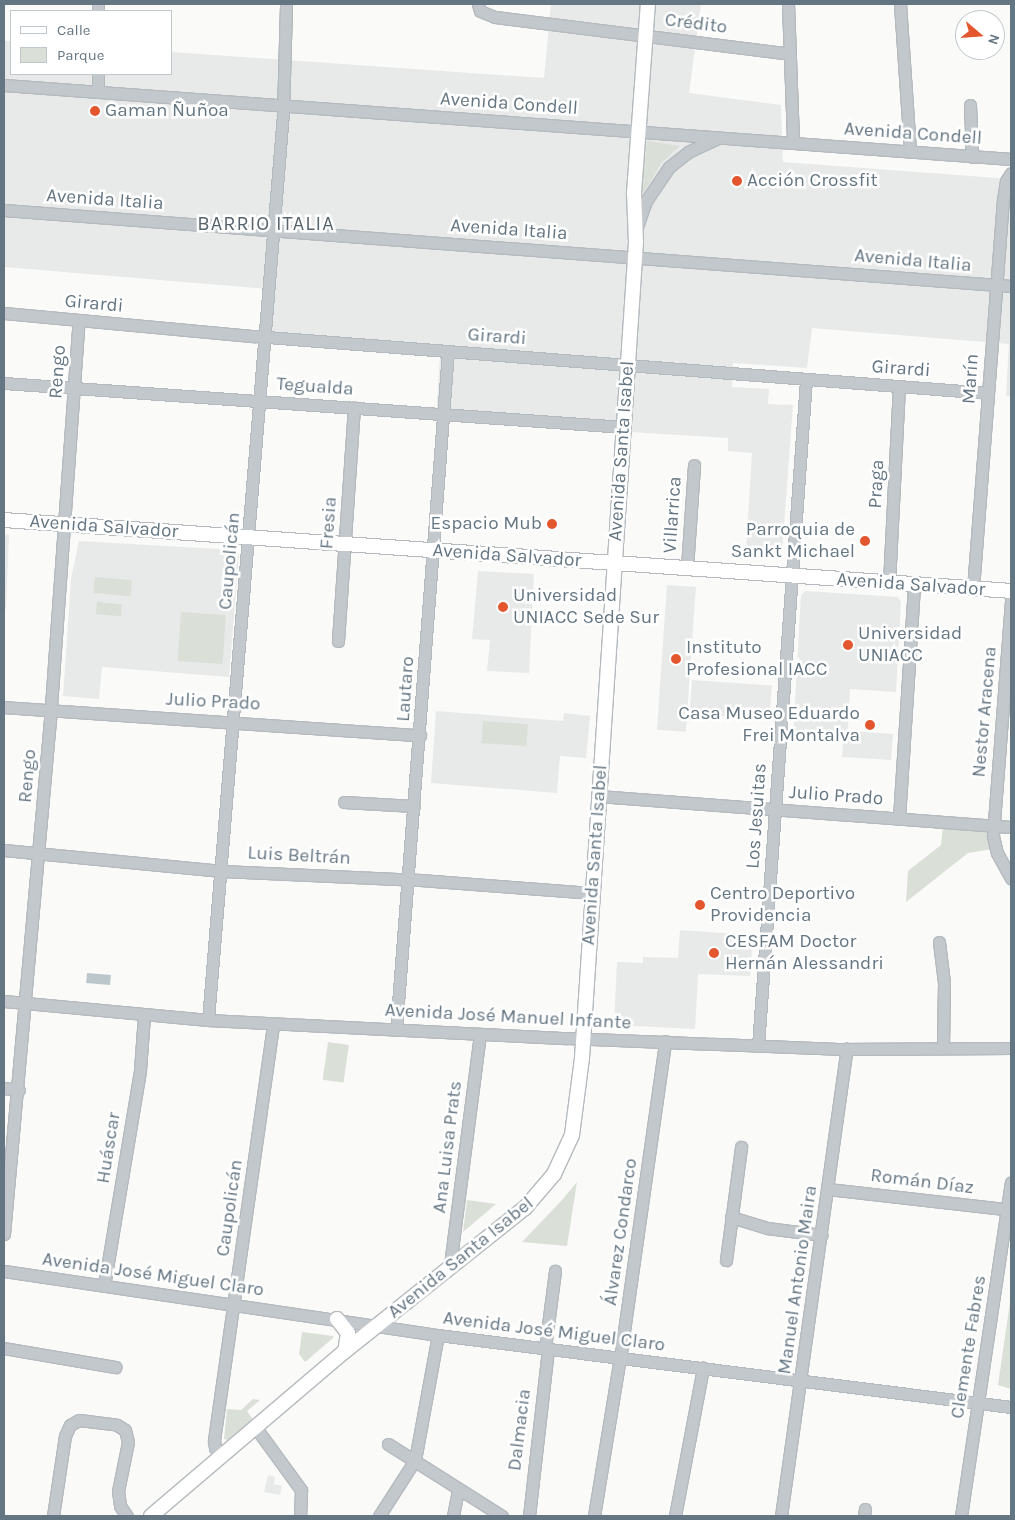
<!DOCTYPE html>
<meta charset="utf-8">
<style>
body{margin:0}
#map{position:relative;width:1015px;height:1520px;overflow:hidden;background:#fafaf8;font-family:Karla,sans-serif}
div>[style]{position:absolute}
.built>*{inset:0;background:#e8e9e9;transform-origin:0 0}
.green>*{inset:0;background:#dadfd7;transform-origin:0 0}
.water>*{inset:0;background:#bbc7cb;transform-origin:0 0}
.roads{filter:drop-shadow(1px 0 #b5babe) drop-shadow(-1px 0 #b5babe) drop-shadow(0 1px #b5babe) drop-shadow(0 -1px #b5babe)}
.minor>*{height:11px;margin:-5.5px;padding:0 5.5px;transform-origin:5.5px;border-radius:5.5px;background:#c3c8cc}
.major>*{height:14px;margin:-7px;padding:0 7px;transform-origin:7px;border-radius:7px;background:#fff}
.dots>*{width:14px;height:14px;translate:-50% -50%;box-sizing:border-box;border:2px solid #fff;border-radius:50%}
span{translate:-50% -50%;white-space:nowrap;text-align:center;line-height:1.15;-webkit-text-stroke:5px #fff;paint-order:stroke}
.street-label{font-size:19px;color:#657683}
.poi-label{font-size:19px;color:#657683}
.left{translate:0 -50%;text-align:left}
.right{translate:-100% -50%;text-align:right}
.neighbourhood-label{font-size:20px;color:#57646e;letter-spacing:1px}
.frame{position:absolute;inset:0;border:5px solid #657683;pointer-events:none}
.legend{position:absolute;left:10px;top:10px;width:162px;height:65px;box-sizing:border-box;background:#fff;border:1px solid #c1c8cd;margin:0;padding:6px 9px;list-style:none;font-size:15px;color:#657683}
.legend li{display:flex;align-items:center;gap:10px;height:25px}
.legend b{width:25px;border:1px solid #c1c8cd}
.north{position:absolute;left:955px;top:10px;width:50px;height:50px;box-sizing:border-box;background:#fff;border:1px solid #c1c8cd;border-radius:50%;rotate:108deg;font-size:14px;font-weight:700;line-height:20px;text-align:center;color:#657683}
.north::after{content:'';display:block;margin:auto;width:18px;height:22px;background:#e4572e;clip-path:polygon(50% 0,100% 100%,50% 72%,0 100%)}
</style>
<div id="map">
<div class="built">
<div style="clip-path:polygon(551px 4px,701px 4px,689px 93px,781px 105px,783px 162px,1011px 179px,1011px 396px,1006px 396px,1009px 344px,812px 328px,807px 368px,733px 363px,732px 387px,769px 389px,768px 404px,793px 405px,782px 552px,746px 550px,752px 453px,728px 451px,728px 438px,436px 420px,440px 355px,265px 337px,269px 289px,4px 267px,4px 41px,11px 41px,11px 74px,171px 74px,171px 52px,544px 78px)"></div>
<div style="clip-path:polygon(4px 534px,9px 535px,6px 609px,4px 609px)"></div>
<div style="clip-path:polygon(79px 541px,235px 550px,239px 554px,229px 677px,102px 667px,99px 699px,63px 696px,71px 579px)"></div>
<div style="clip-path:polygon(478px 571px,534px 574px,529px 673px,487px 671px,490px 640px,472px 639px)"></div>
<div style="left:667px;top:585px;width:29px;height:145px;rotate:4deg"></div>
<div style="clip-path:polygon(806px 591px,898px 597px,901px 602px,896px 692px,850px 689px,848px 731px,893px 734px,891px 760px,842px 757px,843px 741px,793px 738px,801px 595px)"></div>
<div style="left:692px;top:680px;width:80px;height:34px;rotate:4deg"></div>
<div style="clip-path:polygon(436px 711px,563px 721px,564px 713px,590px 716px,586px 758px,560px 756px,557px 793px,431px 783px)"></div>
<div style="clip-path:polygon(680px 930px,753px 935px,750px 976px,698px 974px,695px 1029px,614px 1025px,617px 962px,643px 963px,643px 957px,678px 958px)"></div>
<div style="clip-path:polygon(268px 1475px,275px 1477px,274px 1484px,282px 1486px,280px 1495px,264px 1492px)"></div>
</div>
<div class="green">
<div style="clip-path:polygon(647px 141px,680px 146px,661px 163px,644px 193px,641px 192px)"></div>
<div style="left:95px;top:577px;width:37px;height:16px;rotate:5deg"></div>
<div style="left:97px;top:602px;width:25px;height:12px;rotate:5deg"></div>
<div style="left:181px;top:612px;width:45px;height:49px;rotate:4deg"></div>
<div style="left:483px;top:721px;width:45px;height:22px;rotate:4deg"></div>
<div style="clip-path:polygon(943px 825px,990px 830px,993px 849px,968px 853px,906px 902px,908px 871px,941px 845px)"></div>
<div style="left:328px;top:1042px;width:21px;height:38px;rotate:8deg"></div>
<div style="clip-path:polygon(577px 1182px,567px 1246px,522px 1242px,562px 1200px)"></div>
<div style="clip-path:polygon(467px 1200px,496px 1204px,463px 1232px)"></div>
<div style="clip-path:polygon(1011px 1295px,1011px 1389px,998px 1385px)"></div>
<div style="clip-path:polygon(302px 1332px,333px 1336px,333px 1338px,305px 1362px,299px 1354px)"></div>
<div style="clip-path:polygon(253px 1399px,260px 1400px,247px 1411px,254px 1421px,232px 1441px,224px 1439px,227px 1409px,241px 1410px)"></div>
</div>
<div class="water">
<div style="left:87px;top:973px;width:24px;height:10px;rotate:5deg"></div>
</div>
<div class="roads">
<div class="minor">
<div style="left:478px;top:4px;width:7px;rotate:74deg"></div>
<div style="left:480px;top:11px;width:16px;rotate:22deg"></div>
<div style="left:495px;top:17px;width:297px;rotate:7.1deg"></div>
<div style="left:788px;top:4px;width:138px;rotate:87.9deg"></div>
<div style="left:900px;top:4px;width:148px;rotate:86.1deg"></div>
<div style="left:98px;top:11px;width:7px;rotate:-90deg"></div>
<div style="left:98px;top:74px;width:18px;rotate:90deg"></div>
<div style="left:4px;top:85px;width:1010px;rotate:4.2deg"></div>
<div style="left:970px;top:105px;width:52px;rotate:87.8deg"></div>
<div style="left:4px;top:210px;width:1010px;rotate:4.32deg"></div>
<div style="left:637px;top:227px;width:28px;rotate:-71deg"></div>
<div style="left:646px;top:201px;width:41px;rotate:-55.9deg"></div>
<div style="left:669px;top:167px;width:24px;rotate:-38deg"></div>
<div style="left:688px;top:152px;width:33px;rotate:-25deg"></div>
<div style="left:4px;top:313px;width:251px;rotate:5.3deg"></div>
<div style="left:254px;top:336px;width:736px;rotate:4.44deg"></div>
<div style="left:4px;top:383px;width:622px;rotate:4.06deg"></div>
<div style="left:687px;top:568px;width:103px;rotate:-86.1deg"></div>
<div style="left:889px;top:583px;width:197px;rotate:-87.1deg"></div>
<div style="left:973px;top:589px;width:390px;rotate:-85.6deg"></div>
<div style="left:1003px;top:200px;width:19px;rotate:-81deg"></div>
<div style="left:1006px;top:181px;width:9px;rotate:-58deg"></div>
<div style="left:1011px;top:601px;width:236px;rotate:94.4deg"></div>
<div style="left:993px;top:836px;width:17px;rotate:77deg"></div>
<div style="left:997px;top:853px;width:29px;rotate:61deg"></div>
<div style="left:338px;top:641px;width:234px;rotate:-86.1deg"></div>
<div style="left:4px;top:707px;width:417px;rotate:3.9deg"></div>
<div style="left:598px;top:796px;width:414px;rotate:4.3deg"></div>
<div style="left:344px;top:802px;width:70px;rotate:3.3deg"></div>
<div style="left:899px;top:818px;width:233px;rotate:-86.3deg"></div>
<div style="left:4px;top:850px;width:219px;rotate:5.5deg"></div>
<div style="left:222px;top:871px;width:197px;rotate:2.6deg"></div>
<div style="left:419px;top:880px;width:173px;rotate:4.3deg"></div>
<div style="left:939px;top:942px;width:41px;rotate:83deg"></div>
<div style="left:944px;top:983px;width:65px;rotate:90.9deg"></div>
<div style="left:4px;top:1001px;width:205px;rotate:5.3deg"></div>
<div style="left:208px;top:1020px;width:359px;rotate:2.9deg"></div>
<div style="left:567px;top:1038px;width:271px;rotate:2.3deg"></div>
<div style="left:838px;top:1049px;width:173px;rotate:-0.3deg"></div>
<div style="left:208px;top:1020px;width:910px;rotate:-85.27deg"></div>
<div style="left:283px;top:113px;width:109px;rotate:-88.4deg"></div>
<div style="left:396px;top:1030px;width:681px;rotate:-85.62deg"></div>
<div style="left:758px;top:1046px;width:669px;rotate:-85.88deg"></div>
<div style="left:4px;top:1088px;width:15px;rotate:8deg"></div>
<div style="left:828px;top:1189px;width:184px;rotate:6.5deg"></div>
<div style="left:731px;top:1217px;width:38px;rotate:17deg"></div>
<div style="left:767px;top:1228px;width:55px;rotate:7.3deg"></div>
<div style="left:4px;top:1234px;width:516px;rotate:-84.89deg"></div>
<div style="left:50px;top:720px;width:401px;rotate:-85.9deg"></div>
<div style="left:726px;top:1260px;width:114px;rotate:-82.4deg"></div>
<div style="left:450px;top:1265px;width:233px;rotate:-82.6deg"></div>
<div style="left:4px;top:1271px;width:439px;rotate:8.4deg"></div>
<div style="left:438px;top:1335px;width:578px;rotate:7.16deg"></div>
<div style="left:104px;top:1286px;width:219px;rotate:-80.5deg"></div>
<div style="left:140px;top:1070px;width:55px;rotate:-85.8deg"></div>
<div style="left:4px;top:1348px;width:113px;rotate:9.7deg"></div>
<div style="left:545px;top:1348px;width:78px;rotate:-82.6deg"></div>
<div style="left:256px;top:1428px;width:77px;rotate:54deg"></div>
<div style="left:301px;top:1490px;width:26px;rotate:92deg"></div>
<div style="left:388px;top:1444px;width:135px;rotate:32.3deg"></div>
<div style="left:222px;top:1455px;width:10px;rotate:-135deg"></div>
<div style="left:215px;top:1448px;width:8px;rotate:-97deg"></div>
<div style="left:214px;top:1440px;width:420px;rotate:-81.9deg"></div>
<div style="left:53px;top:1516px;width:81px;rotate:-81.5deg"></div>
<div style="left:65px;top:1436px;width:12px;rotate:-66deg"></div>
<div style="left:70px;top:1425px;width:10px;rotate:-29deg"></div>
<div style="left:79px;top:1420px;width:38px;rotate:7deg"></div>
<div style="left:117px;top:1425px;width:9px;rotate:32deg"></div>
<div style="left:125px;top:1430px;width:12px;rotate:76deg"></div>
<div style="left:128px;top:1442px;width:50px;rotate:101.5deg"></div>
<div style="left:118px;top:1491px;width:15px;rotate:82deg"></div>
<div style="left:120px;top:1506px;width:12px;rotate:55deg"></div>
<div style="left:379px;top:1516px;width:67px;rotate:-57.3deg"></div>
<div style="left:415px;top:1460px;width:127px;rotate:-79.6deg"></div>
<div style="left:453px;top:1516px;width:25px;rotate:-79deg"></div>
<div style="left:529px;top:1516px;width:168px;rotate:-83.5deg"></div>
<div style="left:594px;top:1516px;width:166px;rotate:-80.7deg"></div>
<div style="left:621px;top:1352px;width:314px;rotate:-81.9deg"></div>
<div style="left:675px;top:1516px;width:151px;rotate:-79.3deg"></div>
<div style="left:781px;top:1516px;width:472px;rotate:-82deg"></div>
<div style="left:864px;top:1516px;width:7px;rotate:-82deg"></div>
<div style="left:961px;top:1516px;width:337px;rotate:-81.5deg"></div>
</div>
<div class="major">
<div style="left:4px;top:520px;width:1009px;rotate:4.03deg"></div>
<div style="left:337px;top:1319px;width:18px;rotate:52deg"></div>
<div style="left:348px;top:1333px;width:18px;rotate:99deg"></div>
<div style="left:151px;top:1516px;width:255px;rotate:-40.4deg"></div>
<div style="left:345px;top:1351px;width:230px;rotate:-38.5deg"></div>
<div style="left:525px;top:1208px;width:45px;rotate:-49.5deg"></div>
<div style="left:554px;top:1174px;width:43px;rotate:-65.2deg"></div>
<div style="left:572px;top:1135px;width:78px;rotate:-82.6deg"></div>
<div style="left:582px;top:1058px;width:818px;rotate:-86.21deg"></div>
<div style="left:636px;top:242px;width:49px;rotate:-92.3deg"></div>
<div style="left:634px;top:193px;width:190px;rotate:-85.8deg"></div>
</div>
</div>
<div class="dots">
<div style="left:95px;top:111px;background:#e4572e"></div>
<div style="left:737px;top:181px;background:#e4572e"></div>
<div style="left:552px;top:524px;background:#e4572e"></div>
<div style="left:865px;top:541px;background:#e4572e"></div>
<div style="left:503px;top:607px;background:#e4572e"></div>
<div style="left:848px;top:645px;background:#e4572e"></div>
<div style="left:676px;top:659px;background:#e4572e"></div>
<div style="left:870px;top:725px;background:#e4572e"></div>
<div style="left:700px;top:905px;background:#e4572e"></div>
<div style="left:714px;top:953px;background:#e4572e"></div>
</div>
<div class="street-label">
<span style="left:696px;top:24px;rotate:7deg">Crédito</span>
<span style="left:509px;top:104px;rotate:4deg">Avenida Condell</span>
<span style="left:913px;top:134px;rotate:4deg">Avenida Condell</span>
<span style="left:105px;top:200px;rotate:4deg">Avenida Italia</span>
<span style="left:509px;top:230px;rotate:4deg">Avenida Italia</span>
<span style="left:913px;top:261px;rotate:5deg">Avenida Italia</span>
<span style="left:94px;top:304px;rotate:5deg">Girardi</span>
<span style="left:497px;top:337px;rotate:4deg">Girardi</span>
<span style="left:901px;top:369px;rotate:4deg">Girardi</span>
<span style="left:58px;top:372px;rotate:-86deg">Rengo</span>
<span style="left:971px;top:379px;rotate:-86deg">Marín</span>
<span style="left:315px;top:387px;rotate:4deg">Tegualda</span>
<span style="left:622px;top:451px;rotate:-86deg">Avenida Santa Isabel</span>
<span style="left:877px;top:484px;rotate:-87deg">Praga</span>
<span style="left:673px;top:515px;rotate:-86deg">Villarrica</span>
<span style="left:329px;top:523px;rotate:-86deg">Fresia</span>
<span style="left:104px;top:527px;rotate:4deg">Avenida Salvador</span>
<span style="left:507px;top:556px;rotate:4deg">Avenida Salvador</span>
<span style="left:230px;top:561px;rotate:-85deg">Caupolicán</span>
<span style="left:911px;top:585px;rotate:4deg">Avenida Salvador</span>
<span style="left:406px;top:689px;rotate:-86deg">Lautaro</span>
<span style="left:213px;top:702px;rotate:3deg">Julio Prado</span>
<span style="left:985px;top:712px;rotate:-85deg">Nestor Aracena</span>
<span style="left:28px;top:776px;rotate:-85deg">Rengo</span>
<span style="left:836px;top:796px;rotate:4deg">Julio Prado</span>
<span style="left:757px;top:816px;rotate:-86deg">Los Jesuitas</span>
<span style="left:595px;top:855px;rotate:-86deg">Avenida Santa Isabel</span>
<span style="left:299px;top:856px;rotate:3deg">Luis Beltrán</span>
<span style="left:508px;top:1017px;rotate:3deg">Avenida José Manuel Infante</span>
<span style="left:448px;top:1147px;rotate:-83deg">Ana Luisa Prats</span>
<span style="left:109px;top:1148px;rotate:-81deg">Huáscar</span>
<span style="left:922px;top:1182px;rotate:7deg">Román Díaz</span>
<span style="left:230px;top:1208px;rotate:-82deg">Caupolicán</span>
<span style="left:621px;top:1232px;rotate:-82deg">Álvarez Condarco</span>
<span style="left:461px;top:1258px;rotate:-39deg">Avenida Santa Isabel</span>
<span style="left:153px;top:1275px;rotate:8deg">Avenida José Miguel Claro</span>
<span style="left:798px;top:1280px;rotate:-82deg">Manuel Antonio Maira</span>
<span style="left:554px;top:1332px;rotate:7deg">Avenida José Miguel Claro</span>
<span style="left:969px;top:1347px;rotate:-81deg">Clemente Fabres</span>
<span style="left:520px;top:1430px;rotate:-83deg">Dalmacia</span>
</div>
<div class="poi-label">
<span class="left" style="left:105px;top:111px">Gaman Ñuñoa</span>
<span class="left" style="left:747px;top:181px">Acción Crossfit</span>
<span class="right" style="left:542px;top:524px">Espacio Mub</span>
<span class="right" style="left:855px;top:541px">Parroquia de<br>Sankt Michael</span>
<span class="left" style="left:513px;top:607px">Universidad<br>UNIACC Sede Sur</span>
<span class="left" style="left:858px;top:645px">Universidad<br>UNIACC</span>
<span class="left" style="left:686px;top:659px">Instituto<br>Profesional IACC</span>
<span class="right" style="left:860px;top:725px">Casa Museo Eduardo<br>Frei Montalva</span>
<span class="left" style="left:710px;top:905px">Centro Deportivo<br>Providencia</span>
<span class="left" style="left:725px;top:953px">CESFAM Doctor<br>Hernán Alessandri</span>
</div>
<div class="neighbourhood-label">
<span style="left:266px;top:223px">BARRIO ITALIA</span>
</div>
<div class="frame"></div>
<ul class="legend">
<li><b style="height:6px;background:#fff"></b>Calle</li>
<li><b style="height:14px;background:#dadfd7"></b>Parque</li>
</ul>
<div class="north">N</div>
</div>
